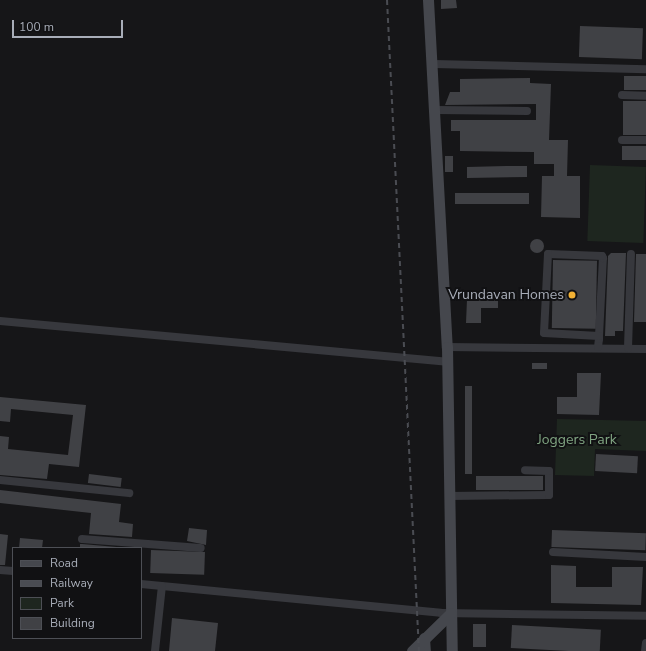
<!DOCTYPE html>
<style>
body{margin:0}
#map{position:relative;width:646px;height:651px;overflow:hidden;background:#161618;font-family:"Nunito Sans",sans-serif}
div>[style]{position:absolute}
.green>*{inset:0;background:#1e261f;transform-origin:0 0}
.building>*{inset:0;background:#404145;transform-origin:0 0}
.round{border-radius:50%}
.street>*{height:8px;margin:-4px;padding:0 4px;transform-origin:4px;border-radius:4px;background:#37383d}
.secondary>*{height:11px;margin:-5.5px;padding:0 5.5px;transform-origin:5.5px;border-radius:5.5px;background:#45474d}
.rail>*{height:2px;margin-top:-1px;transform-origin:0;background:repeating-linear-gradient(90deg,#4a4c52 0 5px,transparent 0 9px)}
.dots>*{width:11px;height:11px;translate:-50% -50%;box-sizing:border-box;border:2px solid #111113;border-radius:50%}
span{translate:-50% -50%;white-space:nowrap;text-align:center;line-height:1.15;-webkit-text-stroke:4px #111113;paint-order:stroke}
.poi-label{font-size:14px;color:#a8adb8}
.right{translate:-100% -50%;text-align:right}
.park-label{font-size:14px;color:#7fa381}
.legend{position:absolute;left:12px;top:547px;width:130px;height:92px;box-sizing:border-box;background:#111113;border:1px solid #4d4f55;margin:0;padding:5px 7px;list-style:none;font-size:12px;color:#a8adb8}
.legend li{display:flex;align-items:center;gap:8px;height:20px}
.legend b{width:20px;border:1px solid #4d4f55}
.scale{position:absolute;left:12px;top:20px;width:111px;height:18px;box-sizing:border-box;border:2px solid #a8adb8;border-top:0;padding-left:5px;font-size:12px;line-height:14px;white-space:nowrap;color:#a8adb8;-webkit-text-stroke:3px #111113;paint-order:stroke}
</style>
<div id="map">
<div class="green">
<div style="left:590px;top:165px;width:56px;height:76px;rotate:2deg"></div>
<div style="clip-path:polygon(557px 419px,646px 421px,646px 451px,595px 449px,594px 476px,555px 475px)"></div>
</div>
<div class="building">
<div style="clip-path:polygon(441px 0,456px 0,457px 8px,441px 9px)"></div>
<div style="left:580px;top:26px;width:63px;height:31px;rotate:2deg"></div>
<div style="left:646px;top:76px;width:14px;height:22px;rotate:90deg"></div>
<div style="clip-path:polygon(530px 78px,530px 83px,551px 84px,549px 140px,568px 140px,567px 176px,580px 176px,580px 218px,541px 217px,542px 176px,554px 176px,554px 164px,534px 164px,534px 152px,460px 151px,460px 131px,451px 131px,451px 120px,536px 120px,536px 104px,445px 105px,450px 92px,460px 92px,460px 79px)"></div>
<div style="left:623px;top:101px;width:23px;height:34px"></div>
<div style="left:622px;top:146px;width:24px;height:14px"></div>
<div style="left:445px;top:156px;width:8px;height:16px"></div>
<div style="clip-path:polygon(506px 166px,527px 166px,527px 177px,467px 178px,467px 167px)"></div>
<div style="left:455px;top:193px;width:74px;height:11px"></div>
<div class="round" style="left:530px;top:239px;width:14px;height:14px"></div>
<div style="clip-path:polygon(611px 253px,626px 253px,623px 331px,615px 331px,615px 336px,605px 336px,608px 256px)"></div>
<div style="clip-path:polygon(636px 254px,646px 254px,646px 322px,634px 322px)"></div>
<div style="left:553px;top:260px;width:44px;height:68px;rotate:1deg"></div>
<div style="clip-path:polygon(491px 295px,498px 295px,498px 308px,481px 308px,481px 323px,466px 323px,467px 299px,491px 299px)"></div>
<div style="left:532px;top:363px;width:15px;height:6px"></div>
<div style="clip-path:polygon(577px 373px,601px 373px,599px 415px,557px 414px,557px 397px,577px 397px)"></div>
<div style="left:465px;top:386px;width:7px;height:88px"></div>
<div style="clip-path:polygon(0 397px,86px 405px,79px 467px,49px 464px,47px 479px,0 475px,0 436px,9px 437px,8px 449px,68px 455px,73px 415px,11px 409px,10px 422px,0 421px)"></div>
<div style="left:596px;top:454px;width:42px;height:17px;rotate:3deg"></div>
<div style="left:89px;top:474px;width:33px;height:9px;rotate:7deg"></div>
<div style="left:476px;top:476px;width:67px;height:14px"></div>
<div style="clip-path:polygon(0 490px,121px 504px,119px 522px,133px 524px,132px 537px,89px 534px,91px 513px,0 503px)"></div>
<div style="clip-path:polygon(189px 528px,207px 530px,206px 545px,187px 541px)"></div>
<div style="left:552px;top:530px;width:94px;height:17px;rotate:2deg"></div>
<div style="clip-path:polygon(0 534px,8px 535px,5px 565px,0 565px)"></div>
<div style="clip-path:polygon(20px 538px,43px 540px,42px 548px,19px 548px)"></div>
<div style="clip-path:polygon(80px 544px,82px 544px,128px 548px,80px 548px)"></div>
<div style="left:151px;top:550px;width:54px;height:23px;rotate:2deg"></div>
<div style="clip-path:polygon(551px 565px,576px 566px,576px 587px,612px 587px,612px 567px,643px 567px,641px 605px,551px 603px)"></div>
<div style="clip-path:polygon(172px 618px,218px 623px,215px 651px,169px 651px)"></div>
<div style="left:473px;top:624px;width:13px;height:23px"></div>
<div style="left:512px;top:625px;width:89px;height:23px;rotate:3deg"></div>
</div>
<div class="street">
<div style="left:434px;top:64px;width:212px;rotate:1.4deg"></div>
<div style="left:622px;top:95px;width:24px;rotate:2deg"></div>
<div style="left:436px;top:110px;width:91px;rotate:0.6deg"></div>
<div style="left:622px;top:140px;width:24px"></div>
<div style="left:0;top:321px;width:449px;rotate:5.2deg"></div>
<div style="left:447px;top:347px;width:199px;rotate:0.6deg"></div>
<div style="left:598px;top:347px;width:8px;rotate:-83deg"></div>
<div style="left:599px;top:339px;width:3px;rotate:-90deg"></div>
<div style="left:599px;top:336px;width:78px;rotate:-87.1deg"></div>
<div style="left:603px;top:258px;width:2px;rotate:-117deg"></div>
<div style="left:602px;top:256px;width:54px;rotate:-177.9deg"></div>
<div style="left:548px;top:254px;width:79px;rotate:92.9deg"></div>
<div style="left:544px;top:333px;width:55px;rotate:3.1deg"></div>
<div style="left:628px;top:348px;width:94px;rotate:-88.2deg"></div>
<div style="left:0;top:480px;width:130px;rotate:5.8deg"></div>
<div style="left:450px;top:496px;width:99px;rotate:-0.6deg"></div>
<div style="left:549px;top:495px;width:24px;rotate:-90deg"></div>
<div style="left:549px;top:471px;width:24px;rotate:-178deg"></div>
<div style="left:82px;top:539px;width:119px;rotate:4.3deg"></div>
<div style="left:553px;top:552px;width:93px;rotate:3.1deg"></div>
<div style="left:0;top:570px;width:13px;rotate:4deg"></div>
<div style="left:141px;top:584px;width:301px;rotate:5.5deg"></div>
<div style="left:441px;top:613px;width:205px;rotate:0.8deg"></div>
<div style="left:155px;top:651px;width:65px;rotate:-83.9deg"></div>
<div style="left:645px;top:651px;width:8px;rotate:-83deg"></div>
</div>
<div class="secondary">
<div style="left:428px;top:0;width:348px;rotate:86.9deg"></div>
<div style="left:447px;top:347px;width:304px;rotate:89.1deg"></div>
<div style="left:424px;top:638px;width:13px;rotate:86deg"></div>
<div style="left:412px;top:651px;width:54px;rotate:-44.3deg"></div>
</div>
<div class="rail">
<div style="left:387px;top:0;width:652px;rotate:87.19deg"></div>
</div>
<div class="dots">
<div style="left:572px;top:295px;background:#f2b134"></div>
</div>
<div class="poi-label">
<span class="right" style="left:564px;top:295px">Vrundavan Homes</span>
</div>
<div class="park-label">
<span style="left:577px;top:440px">Joggers Park</span>
</div>
<ul class="legend">
<li><b style="height:5px;background:#45474d"></b>Road</li>
<li><b style="height:5px;background:#4a4c52"></b>Railway</li>
<li><b style="height:11px;background:#1e261f"></b>Park</li>
<li><b style="height:11px;background:#404145"></b>Building</li>
</ul>
<div class="scale">100 m</div>
</div>
